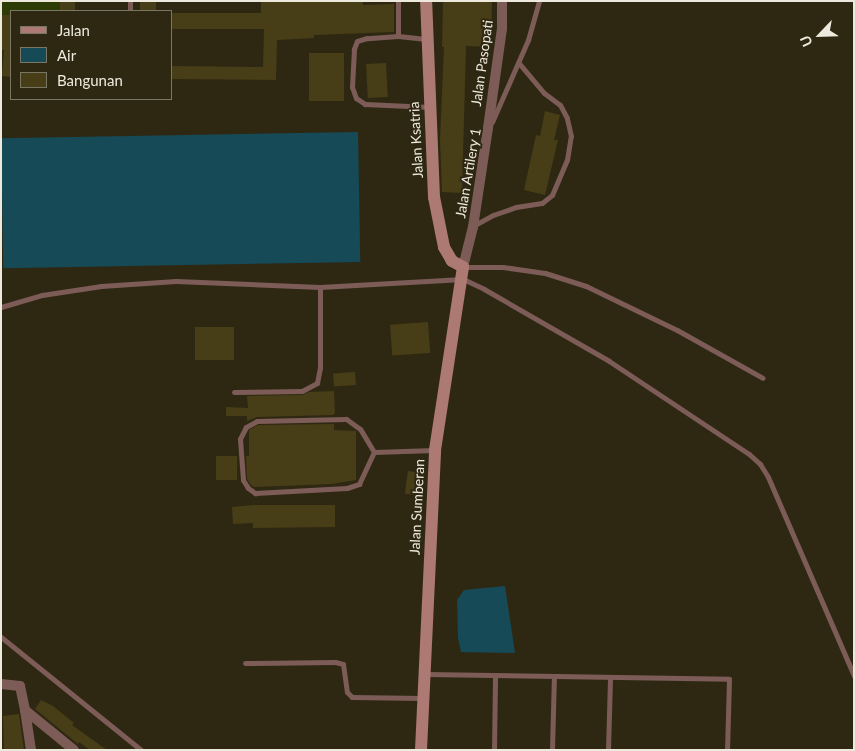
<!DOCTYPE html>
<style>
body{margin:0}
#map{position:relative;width:855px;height:751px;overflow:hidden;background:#2e2813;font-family:Lato,sans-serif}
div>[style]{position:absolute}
.green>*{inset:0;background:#2d3b04}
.water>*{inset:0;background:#164a57;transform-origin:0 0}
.building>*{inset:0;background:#473d16;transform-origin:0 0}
.lane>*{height:5px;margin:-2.5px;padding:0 2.5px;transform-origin:2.5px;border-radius:2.5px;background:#7d5c58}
.street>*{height:10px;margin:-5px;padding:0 5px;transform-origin:5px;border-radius:5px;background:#7d5c58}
.secondary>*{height:12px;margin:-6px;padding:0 6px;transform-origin:6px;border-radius:6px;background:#ac7973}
span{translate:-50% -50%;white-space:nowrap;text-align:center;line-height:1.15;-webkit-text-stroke:4px #2e2813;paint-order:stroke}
.street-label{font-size:14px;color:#edeadd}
.frame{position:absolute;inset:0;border:2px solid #edeadd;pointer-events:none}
.legend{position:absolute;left:10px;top:10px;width:162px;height:90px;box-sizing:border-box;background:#2e2813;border:1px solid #7a7664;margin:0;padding:6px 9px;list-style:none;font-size:15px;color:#edeadd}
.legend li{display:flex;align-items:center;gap:10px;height:25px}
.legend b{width:25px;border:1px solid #7a7664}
.north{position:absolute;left:795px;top:10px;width:50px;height:50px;-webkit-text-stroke:4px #2e2813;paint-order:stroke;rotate:246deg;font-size:14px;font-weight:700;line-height:20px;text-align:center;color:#edeadd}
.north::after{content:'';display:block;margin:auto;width:18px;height:22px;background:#edeadd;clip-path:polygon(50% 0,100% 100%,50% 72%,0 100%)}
</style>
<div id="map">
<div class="green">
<div style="clip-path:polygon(1px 1px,60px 1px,60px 11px,11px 11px,11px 15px,1px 15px)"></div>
</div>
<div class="water">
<div style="left:358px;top:132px;width:130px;height:357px;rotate:89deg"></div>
<div style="clip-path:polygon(505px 586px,515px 653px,461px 652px,458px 638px,457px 600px,464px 590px)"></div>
</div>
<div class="building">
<div style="left:60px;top:1px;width:15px;height:10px"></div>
<div style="left:140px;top:1px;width:16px;height:10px"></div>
<div style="clip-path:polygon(261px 1px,363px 1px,363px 5px,394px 4px,394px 32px,314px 35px,314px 38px,277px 40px,276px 80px,171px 79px,171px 66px,263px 67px,264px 29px,171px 29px,171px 13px,261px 13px)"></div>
<div style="clip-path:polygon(443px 1px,492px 1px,491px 47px,466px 46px,462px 193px,442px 192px,440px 140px,444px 47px,442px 47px)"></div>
<div style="clip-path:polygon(1px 15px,11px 15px,11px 77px,2px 76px,4px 50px,1px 50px)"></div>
<div style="left:309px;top:53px;width:35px;height:48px"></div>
<div style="left:386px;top:63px;width:34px;height:20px;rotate:87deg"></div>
<div style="clip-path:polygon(545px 111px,560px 115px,554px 140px,558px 140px,545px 195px,524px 190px,536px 135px,540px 136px)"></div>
<div style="left:428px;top:322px;width:31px;height:38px;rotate:86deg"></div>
<div style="left:195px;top:327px;width:39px;height:33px"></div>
<div style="left:355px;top:372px;width:13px;height:22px;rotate:86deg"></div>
<div style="clip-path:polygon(334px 391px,335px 413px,333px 415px,257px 417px,247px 421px,247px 416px,226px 416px,226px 407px,248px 408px,247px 396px,302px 395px,309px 392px)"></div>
<div style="clip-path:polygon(334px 424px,334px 430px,356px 431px,356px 480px,332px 484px,254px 487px,251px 485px,247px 479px,246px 456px,249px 456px,249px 430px,258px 425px)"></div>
<div style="left:216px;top:456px;width:21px;height:24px"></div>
<div style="left:408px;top:471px;width:14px;height:23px;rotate:8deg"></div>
<div style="clip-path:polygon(253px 505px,335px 505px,335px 527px,253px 528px,253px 523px,233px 524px,232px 507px)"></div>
<div style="clip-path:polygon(41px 700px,53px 706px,74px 723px,72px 725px,107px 750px,90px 750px,79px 742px,78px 744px,35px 709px)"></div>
<div style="clip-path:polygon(19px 714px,24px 750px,4px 750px,3px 716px)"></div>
</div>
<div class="lane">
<div style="left:130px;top:1px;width:10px;rotate:90deg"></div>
<div style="left:398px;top:1px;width:35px;rotate:90deg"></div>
<div style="left:426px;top:39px;width:28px;rotate:-174deg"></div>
<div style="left:398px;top:36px;width:31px;rotate:176deg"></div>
<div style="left:367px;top:38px;width:10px;rotate:163deg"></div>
<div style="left:357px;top:41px;width:9px;rotate:111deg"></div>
<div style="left:354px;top:49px;width:38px;rotate:93deg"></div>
<div style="left:352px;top:87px;width:12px;rotate:70deg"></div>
<div style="left:356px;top:98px;width:11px;rotate:34deg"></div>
<div style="left:365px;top:104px;width:65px;rotate:2.6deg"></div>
<div style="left:492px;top:122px;width:90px;rotate:-66.3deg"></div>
<div style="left:528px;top:40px;width:41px;rotate:-74.2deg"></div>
<div style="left:473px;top:226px;width:23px;rotate:-29deg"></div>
<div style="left:493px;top:215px;width:24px;rotate:-19deg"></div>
<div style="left:516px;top:207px;width:26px;rotate:-9deg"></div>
<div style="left:542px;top:203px;width:13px;rotate:-39deg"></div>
<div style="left:552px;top:195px;width:38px;rotate:-67deg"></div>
<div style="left:567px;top:160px;width:24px;rotate:-81deg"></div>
<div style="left:571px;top:136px;width:18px;rotate:-103deg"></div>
<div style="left:567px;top:118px;width:15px;rotate:-118deg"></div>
<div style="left:560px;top:105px;width:20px;rotate:-143deg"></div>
<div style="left:544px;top:93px;width:40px;rotate:-130deg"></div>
<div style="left:464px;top:267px;width:39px"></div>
<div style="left:503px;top:267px;width:42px;rotate:8.1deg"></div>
<div style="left:545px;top:273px;width:43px;rotate:17.6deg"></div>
<div style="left:586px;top:286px;width:101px;rotate:25.8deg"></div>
<div style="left:677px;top:330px;width:98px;rotate:29.2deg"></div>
<div style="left:1px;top:307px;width:43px;rotate:-16.3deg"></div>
<div style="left:42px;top:295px;width:60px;rotate:-8.7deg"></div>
<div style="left:101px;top:286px;width:75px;rotate:-3.8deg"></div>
<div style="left:176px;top:281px;width:144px;rotate:2.4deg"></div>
<div style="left:320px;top:287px;width:143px;rotate:-3.2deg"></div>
<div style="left:463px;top:279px;width:23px;rotate:25deg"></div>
<div style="left:484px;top:289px;width:144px;rotate:29.9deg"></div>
<div style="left:609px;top:361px;width:168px;rotate:33.6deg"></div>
<div style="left:749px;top:454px;width:15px;rotate:42deg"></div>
<div style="left:760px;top:464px;width:15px;rotate:58deg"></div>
<div style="left:768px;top:477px;width:217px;rotate:66.6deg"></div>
<div style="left:234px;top:392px;width:68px;rotate:-0.8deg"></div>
<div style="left:302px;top:391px;width:17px;rotate:-28deg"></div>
<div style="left:317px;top:383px;width:15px;rotate:-79deg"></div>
<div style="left:320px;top:368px;width:81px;rotate:-90deg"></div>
<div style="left:374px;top:452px;width:27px;rotate:-121deg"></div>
<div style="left:360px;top:429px;width:17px;rotate:-144deg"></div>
<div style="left:346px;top:419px;width:89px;rotate:178.7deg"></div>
<div style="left:257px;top:421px;width:13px;rotate:151deg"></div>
<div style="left:246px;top:427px;width:13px;rotate:117deg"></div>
<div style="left:240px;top:439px;width:41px;rotate:85.8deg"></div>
<div style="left:243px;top:480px;width:9px;rotate:58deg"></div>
<div style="left:248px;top:488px;width:9px;rotate:36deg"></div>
<div style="left:255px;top:493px;width:92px;rotate:-3.1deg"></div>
<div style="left:347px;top:488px;width:13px;rotate:-18deg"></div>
<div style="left:359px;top:484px;width:35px;rotate:-65deg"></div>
<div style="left:374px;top:452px;width:61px;rotate:-1.9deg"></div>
<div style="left:1px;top:637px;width:180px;rotate:38.9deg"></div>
<div style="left:245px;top:663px;width:90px;rotate:-0.6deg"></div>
<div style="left:335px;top:662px;width:8px;rotate:14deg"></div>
<div style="left:343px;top:664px;width:28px;rotate:82deg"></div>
<div style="left:347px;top:692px;width:7px;rotate:45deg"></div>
<div style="left:352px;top:697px;width:70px;rotate:0.8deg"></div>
<div style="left:426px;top:674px;width:303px;rotate:0.9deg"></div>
<div style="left:729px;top:679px;width:71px;rotate:91.6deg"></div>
<div style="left:494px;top:750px;width:75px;rotate:-89.2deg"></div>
<div style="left:552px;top:750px;width:74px;rotate:-88.5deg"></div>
<div style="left:608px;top:750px;width:73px;rotate:-88.4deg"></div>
</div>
<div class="street">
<div style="left:463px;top:267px;width:41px;rotate:-76deg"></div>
<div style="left:473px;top:227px;width:100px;rotate:-81.4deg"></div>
<div style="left:488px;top:128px;width:100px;rotate:-82deg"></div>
<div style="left:502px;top:29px;width:28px;rotate:-90deg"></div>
<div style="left:1px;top:684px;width:19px;rotate:6deg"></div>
<div style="left:20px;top:686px;width:25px;rotate:78deg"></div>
<div style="left:25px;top:710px;width:63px;rotate:39.2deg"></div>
<div style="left:25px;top:710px;width:40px;rotate:81.5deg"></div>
</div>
<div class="secondary">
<div style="left:421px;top:750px;width:300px;rotate:-87.3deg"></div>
<div style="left:435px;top:450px;width:185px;rotate:-81.3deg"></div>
<div style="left:463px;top:267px;width:13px;rotate:-151deg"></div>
<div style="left:452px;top:261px;width:16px;rotate:-120deg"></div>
<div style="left:444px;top:247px;width:51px;rotate:-101.3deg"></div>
<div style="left:434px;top:197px;width:196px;rotate:-92.3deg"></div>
</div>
<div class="street-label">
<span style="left:482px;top:63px;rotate:-82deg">Jalan Pasopati</span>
<span style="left:416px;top:140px;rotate:-93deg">Jalan Ksatria</span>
<span style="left:468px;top:173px;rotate:-80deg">Jalan Artilery 1</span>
<span style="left:417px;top:507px;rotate:-87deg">Jalan Sumberan</span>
</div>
<div class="frame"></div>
<ul class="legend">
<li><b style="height:6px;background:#ac7973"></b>Jalan</li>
<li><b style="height:14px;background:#164a57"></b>Air</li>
<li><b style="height:14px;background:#473d16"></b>Bangunan</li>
</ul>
<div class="north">U</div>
</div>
